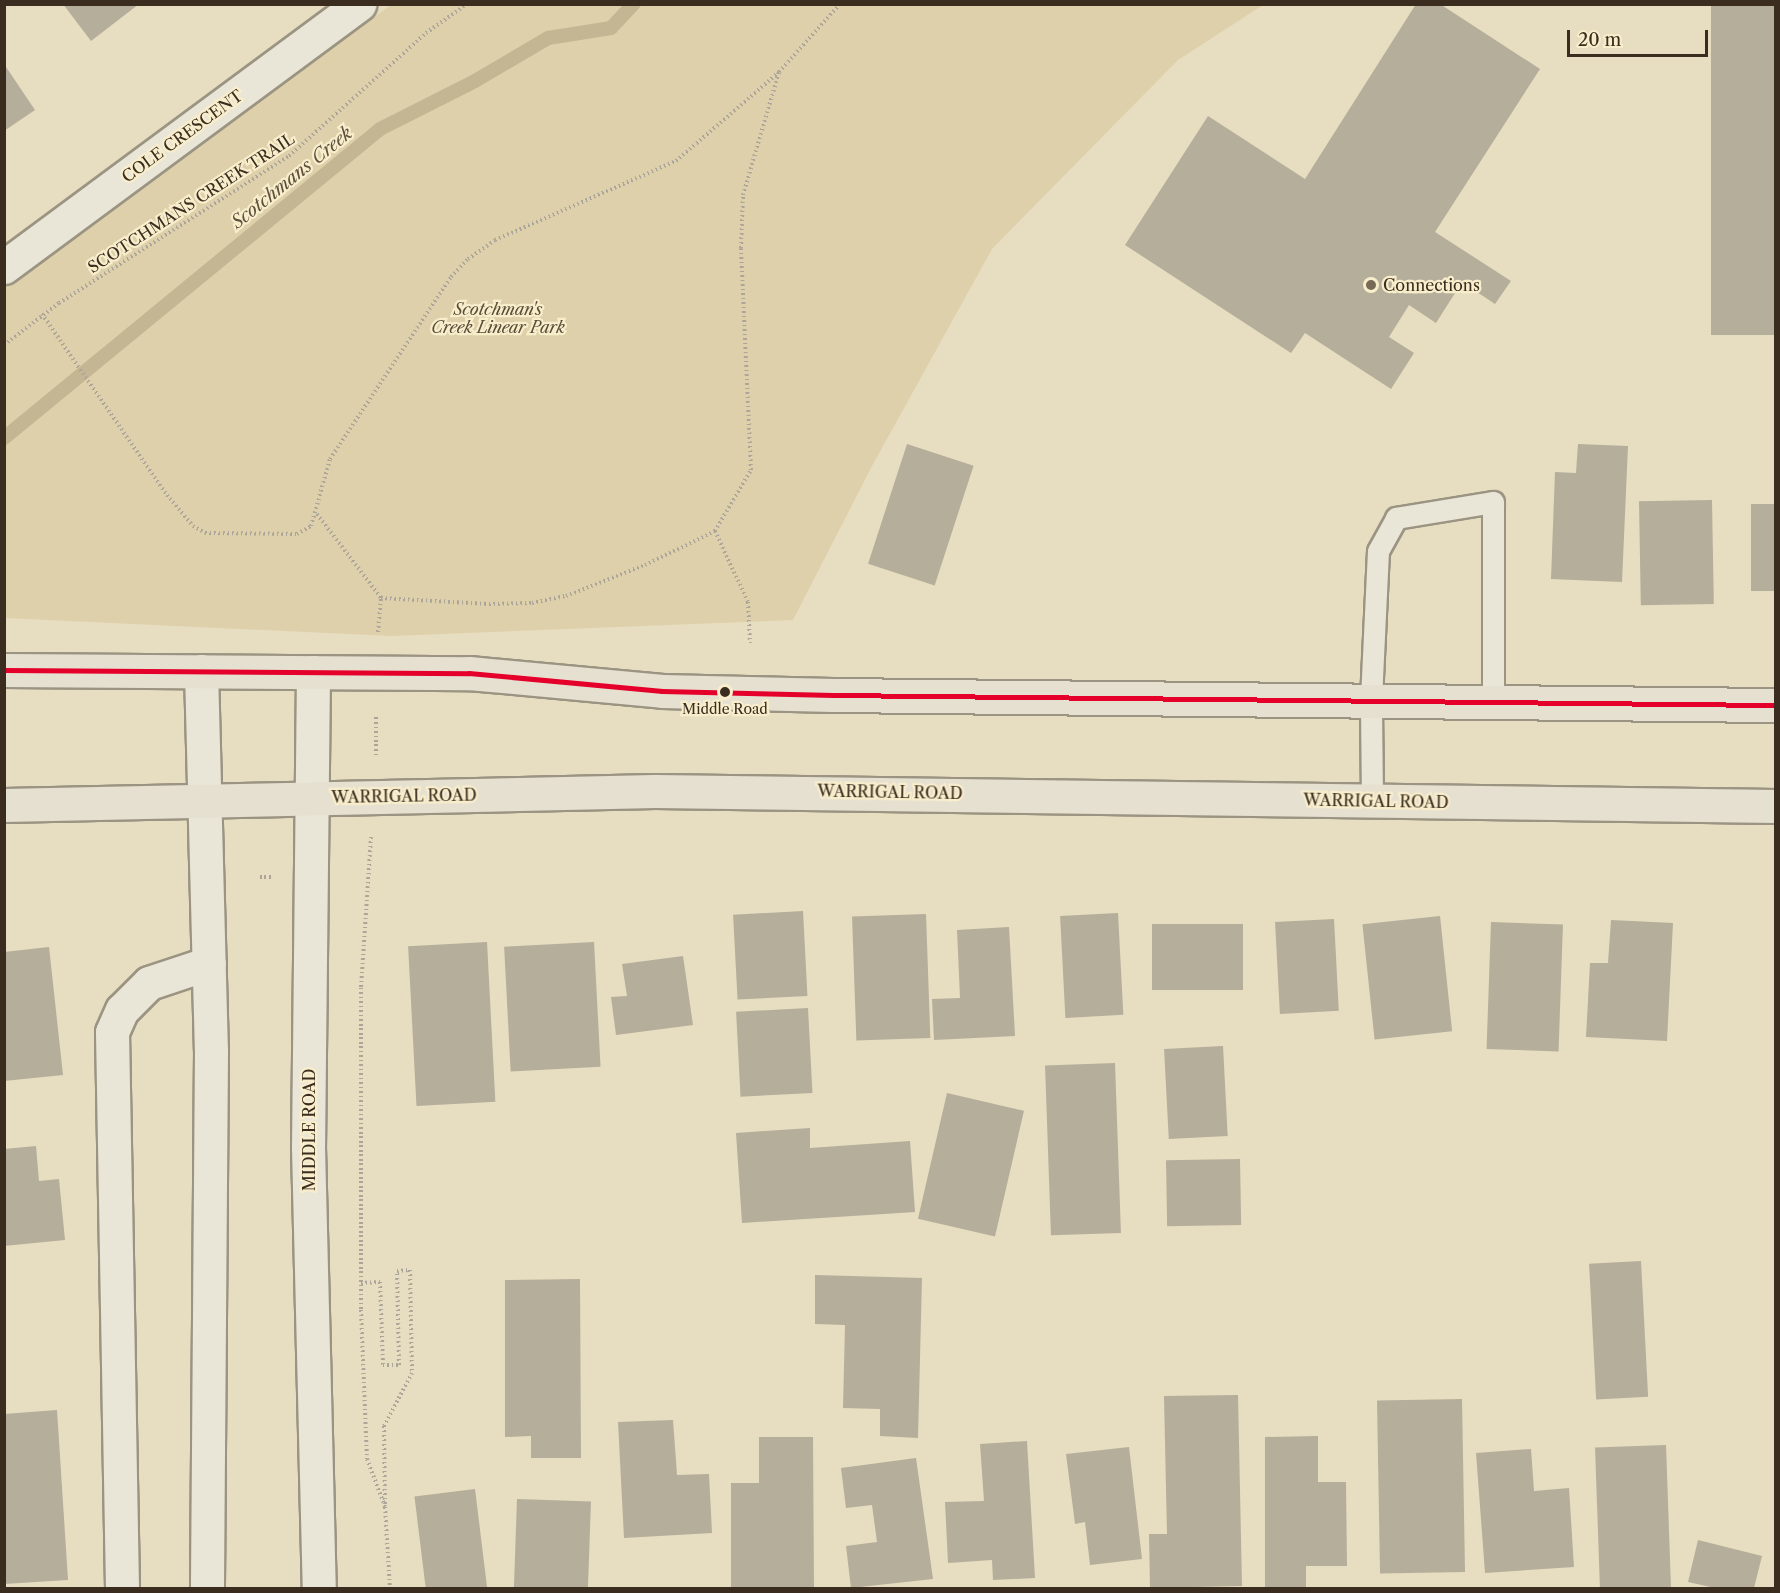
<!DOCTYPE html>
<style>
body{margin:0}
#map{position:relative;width:1780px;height:1593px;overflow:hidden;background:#e7ddc0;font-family:"Libre Caslon Text",serif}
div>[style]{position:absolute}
.green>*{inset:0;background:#ded0aa}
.stream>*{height:14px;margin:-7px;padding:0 7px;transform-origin:7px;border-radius:7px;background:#c5b693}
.building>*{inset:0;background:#b5ae9a;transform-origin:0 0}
.path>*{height:4px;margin-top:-2px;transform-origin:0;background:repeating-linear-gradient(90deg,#aca69a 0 1.5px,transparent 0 4.5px)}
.roads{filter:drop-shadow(2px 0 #9b9482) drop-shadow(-2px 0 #9b9482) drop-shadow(0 2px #9b9482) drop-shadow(0 -2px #9b9482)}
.service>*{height:21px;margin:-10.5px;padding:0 10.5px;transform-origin:10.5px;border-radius:10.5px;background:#eae6d7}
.minor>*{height:33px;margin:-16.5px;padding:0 16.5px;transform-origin:16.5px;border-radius:16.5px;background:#eae6d7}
.tertiary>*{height:33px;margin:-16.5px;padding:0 16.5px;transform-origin:16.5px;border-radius:16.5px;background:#eae6d7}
.trunk>*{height:33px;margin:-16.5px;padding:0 16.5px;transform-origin:16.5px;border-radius:16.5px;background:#e6e0d0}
.bus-1>*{height:4.5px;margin:-2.25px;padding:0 2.25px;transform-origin:2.25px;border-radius:2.25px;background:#e4002b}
.dots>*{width:16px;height:16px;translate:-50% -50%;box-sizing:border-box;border:3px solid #f9eecc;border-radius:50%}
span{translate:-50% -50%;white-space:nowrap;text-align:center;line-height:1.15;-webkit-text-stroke:4.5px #f9eecc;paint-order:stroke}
.bus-label{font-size:14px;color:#3a2d20}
.street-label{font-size:16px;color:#3a2d20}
.poi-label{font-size:16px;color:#3a2d20}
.left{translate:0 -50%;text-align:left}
.park-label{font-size:16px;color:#594c38;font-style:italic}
.water-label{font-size:18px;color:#5f513d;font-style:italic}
.frame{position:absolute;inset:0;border:6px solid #3a2d20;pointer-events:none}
.scale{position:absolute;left:1567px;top:30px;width:141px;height:27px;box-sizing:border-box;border:3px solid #3a2d20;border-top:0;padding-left:8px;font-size:18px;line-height:21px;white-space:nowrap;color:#3a2d20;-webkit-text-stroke:4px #f9eecc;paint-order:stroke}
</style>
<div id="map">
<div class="green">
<div style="clip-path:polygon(391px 5px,1263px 5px,1178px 60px,992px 249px,872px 466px,793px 620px,391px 636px,5px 618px,4px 283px)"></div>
</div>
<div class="stream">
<div style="left:4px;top:438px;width:487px;rotate:-39.4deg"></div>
<div style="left:380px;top:129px;width:106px;rotate:-26.8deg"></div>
<div style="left:475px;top:81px;width:85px;rotate:-30.5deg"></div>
<div style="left:548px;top:38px;width:64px;rotate:-9deg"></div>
<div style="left:611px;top:28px;width:33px;rotate:-47deg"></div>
</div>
<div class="building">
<div style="clip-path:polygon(63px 4px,139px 4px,91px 41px)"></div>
<div style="clip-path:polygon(1416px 4px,1440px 4px,1540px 69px,1435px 232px,1511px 281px,1495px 304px,1462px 282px,1436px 323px,1409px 305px,1389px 337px,1414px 353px,1391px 389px,1305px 333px,1291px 353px,1125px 245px,1208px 116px,1305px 179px)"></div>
<div style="left:1711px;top:4px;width:65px;height:331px"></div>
<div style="clip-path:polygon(4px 64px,35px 110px,4px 131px)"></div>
<div style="left:907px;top:444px;width:70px;height:126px;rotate:18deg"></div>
<div style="clip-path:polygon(1578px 444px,1628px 446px,1622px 582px,1551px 579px,1555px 472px,1576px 473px)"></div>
<div style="left:1712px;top:500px;width:104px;height:73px;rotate:89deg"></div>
<div style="left:1776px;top:504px;width:87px;height:25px;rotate:90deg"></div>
<div style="left:803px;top:911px;width:85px;height:70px;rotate:87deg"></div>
<div style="left:1118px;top:913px;width:102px;height:58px;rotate:87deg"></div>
<div style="left:926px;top:914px;width:124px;height:74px;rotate:88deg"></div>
<div style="left:1440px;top:916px;width:116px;height:78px;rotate:84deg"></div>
<div style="left:1334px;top:919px;width:92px;height:59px;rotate:87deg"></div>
<div style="clip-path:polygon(1611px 920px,1673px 923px,1667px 1041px,1586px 1037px,1590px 963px,1608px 963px)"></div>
<div style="left:1491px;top:922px;width:72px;height:127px;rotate:2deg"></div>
<div style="left:1243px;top:924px;width:66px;height:91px;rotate:90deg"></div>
<div style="clip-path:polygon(1009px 927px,1015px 1036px,934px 1040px,932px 999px,960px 998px,957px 930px)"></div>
<div style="left:487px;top:942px;width:160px;height:79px;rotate:87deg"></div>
<div style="left:594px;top:942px;width:125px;height:90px;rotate:87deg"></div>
<div style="clip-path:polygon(49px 947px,63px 1075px,4px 1081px,4px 952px)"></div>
<div style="clip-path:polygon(683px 956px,693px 1025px,616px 1035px,611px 997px,627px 996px,622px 964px)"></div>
<div style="left:808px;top:1008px;width:85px;height:72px;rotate:87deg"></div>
<div style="left:1223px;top:1046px;width:90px;height:59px;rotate:87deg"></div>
<div style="left:1115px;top:1063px;width:170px;height:70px;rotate:88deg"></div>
<div style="left:947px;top:1093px;width:79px;height:129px;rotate:13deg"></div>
<div style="clip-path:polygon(810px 1128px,810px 1148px,910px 1141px,915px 1212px,742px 1223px,736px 1133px)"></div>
<div style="clip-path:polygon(36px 1146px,39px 1181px,59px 1179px,65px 1240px,4px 1246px,4px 1149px)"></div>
<div style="left:1240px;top:1159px;width:66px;height:74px;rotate:89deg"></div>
<div style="left:1641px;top:1261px;width:136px;height:52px;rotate:87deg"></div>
<div style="clip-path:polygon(815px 1275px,922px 1278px,918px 1438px,880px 1436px,880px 1409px,843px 1408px,845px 1325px,815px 1324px)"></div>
<div style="clip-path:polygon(580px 1279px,581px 1458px,531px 1458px,531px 1436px,505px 1437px,505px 1280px)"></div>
<div style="clip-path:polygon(1238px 1395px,1242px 1586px,1150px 1588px,1149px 1534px,1167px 1534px,1164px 1396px)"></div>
<div style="left:1462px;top:1399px;width:173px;height:85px;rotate:89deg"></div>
<div style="clip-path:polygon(57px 1410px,68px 1580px,4px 1584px,4px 1414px)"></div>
<div style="clip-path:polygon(673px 1420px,677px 1475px,709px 1474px,712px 1533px,624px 1538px,618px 1422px)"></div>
<div style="clip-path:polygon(1318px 1436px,1318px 1482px,1346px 1482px,1347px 1566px,1306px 1566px,1306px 1587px,1265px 1587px,1265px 1437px)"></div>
<div style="clip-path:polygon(759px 1437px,813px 1437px,814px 1588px,731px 1588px,731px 1483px,759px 1483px)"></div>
<div style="clip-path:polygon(1027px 1441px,1035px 1578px,993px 1580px,992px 1560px,948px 1563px,945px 1502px,984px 1501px,980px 1444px)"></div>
<div style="left:1666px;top:1445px;width:143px;height:71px;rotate:88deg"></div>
<div style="clip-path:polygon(1129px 1447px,1142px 1559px,1090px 1565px,1085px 1522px,1075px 1524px,1066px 1454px)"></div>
<div style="clip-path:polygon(1531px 1449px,1534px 1491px,1569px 1488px,1574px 1567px,1485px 1573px,1476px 1453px)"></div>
<div style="clip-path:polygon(916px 1458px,933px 1579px,851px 1588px,846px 1546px,877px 1542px,872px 1505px,846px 1508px,841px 1468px)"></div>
<div style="left:475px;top:1489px;width:100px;height:61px;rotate:83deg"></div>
<div style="left:517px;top:1499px;width:74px;height:89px;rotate:2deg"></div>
<div style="clip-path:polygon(1698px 1540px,1762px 1556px,1754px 1588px,1715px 1588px,1688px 1582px)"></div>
</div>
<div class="path">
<div style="left:42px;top:314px;width:220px;rotate:55.4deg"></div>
<div style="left:167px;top:495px;width:40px;rotate:50deg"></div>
<div style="left:193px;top:526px;width:14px;rotate:30deg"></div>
<div style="left:205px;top:533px;width:92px;rotate:0.6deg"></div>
<div style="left:297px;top:534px;width:16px;rotate:-30deg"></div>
<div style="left:311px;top:526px;width:70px;rotate:-74.2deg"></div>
<div style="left:330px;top:459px;width:219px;rotate:-56.4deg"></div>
<div style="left:451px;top:277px;width:25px;rotate:-47deg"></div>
<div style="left:468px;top:259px;width:33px;rotate:-35deg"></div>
<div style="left:495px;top:240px;width:197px;rotate:-23.6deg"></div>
<div style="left:676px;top:161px;width:136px;rotate:-40.8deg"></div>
<div style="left:4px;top:345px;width:69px;rotate:-37.4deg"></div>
<div style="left:59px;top:303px;width:273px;rotate:-32.6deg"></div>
<div style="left:289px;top:156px;width:184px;rotate:-41.9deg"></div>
<div style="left:426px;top:33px;width:50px;rotate:-35.3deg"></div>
<div style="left:317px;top:514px;width:106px;rotate:52.7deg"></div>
<div style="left:381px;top:598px;width:108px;rotate:3.2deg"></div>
<div style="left:489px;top:604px;width:43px;rotate:-1.3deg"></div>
<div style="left:532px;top:603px;width:35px;rotate:-12deg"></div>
<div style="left:566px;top:596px;width:85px;rotate:-21.4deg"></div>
<div style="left:645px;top:565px;width:78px;rotate:-25.9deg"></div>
<div style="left:715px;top:531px;width:71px;rotate:-59.5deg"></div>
<div style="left:751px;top:470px;width:222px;rotate:-92.6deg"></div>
<div style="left:741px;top:248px;width:53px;rotate:-87.8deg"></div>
<div style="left:743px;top:195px;width:128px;rotate:-73.7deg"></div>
<div style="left:779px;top:72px;width:91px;rotate:-48.1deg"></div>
<div style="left:715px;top:531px;width:78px;rotate:65.1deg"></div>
<div style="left:748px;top:602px;width:41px;rotate:87.2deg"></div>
<div style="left:378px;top:632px;width:34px;rotate:-85deg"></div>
<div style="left:376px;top:755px;width:40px;rotate:-90deg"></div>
<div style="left:371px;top:837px;width:151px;rotate:93.8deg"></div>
<div style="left:361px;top:988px;width:322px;rotate:90deg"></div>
<div style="left:361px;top:1310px;width:149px;rotate:87.7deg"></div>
<div style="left:367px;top:1459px;width:51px;rotate:69.4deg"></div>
<div style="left:385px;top:1507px;width:81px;rotate:86.5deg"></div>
<div style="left:260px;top:877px;width:11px"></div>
<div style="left:361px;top:1283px;width:19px;rotate:-3deg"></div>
<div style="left:380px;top:1282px;width:83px;rotate:87.9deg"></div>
<div style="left:383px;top:1365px;width:16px"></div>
<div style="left:399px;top:1365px;width:94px;rotate:-91.2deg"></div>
<div style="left:397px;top:1271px;width:13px;rotate:-4deg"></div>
<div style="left:410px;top:1270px;width:103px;rotate:88.9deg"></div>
<div style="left:412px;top:1373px;width:60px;rotate:117.8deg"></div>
<div style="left:384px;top:1426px;width:78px;rotate:89.3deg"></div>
</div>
<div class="roads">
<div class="service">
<div style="left:1372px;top:801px;width:102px;rotate:-90.6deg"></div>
<div style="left:1371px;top:699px;width:148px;rotate:-87.3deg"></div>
<div style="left:1378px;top:551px;width:38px;rotate:-61deg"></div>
<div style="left:1396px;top:518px;width:98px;rotate:-9.4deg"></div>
<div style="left:1493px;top:502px;width:199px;rotate:90deg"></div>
</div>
<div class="minor">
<div style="left:4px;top:267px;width:442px;rotate:-36.5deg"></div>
<div style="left:122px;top:1588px;width:556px;rotate:-91.03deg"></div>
<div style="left:112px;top:1032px;width:24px;rotate:-66deg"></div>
<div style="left:122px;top:1010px;width:38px;rotate:-45deg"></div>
<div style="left:149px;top:983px;width:63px;rotate:-18.4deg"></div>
</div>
<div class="tertiary">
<div style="left:201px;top:671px;width:380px;rotate:88.5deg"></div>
<div style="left:211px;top:1051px;width:537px;rotate:90.43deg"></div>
<div style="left:313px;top:672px;width:475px;rotate:90.6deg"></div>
<div style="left:308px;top:1147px;width:441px;rotate:88.6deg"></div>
</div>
<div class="trunk">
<div style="left:4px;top:670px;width:465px;rotate:0.4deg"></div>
<div style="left:469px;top:673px;width:194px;rotate:5.3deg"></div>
<div style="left:662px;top:691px;width:171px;rotate:1.3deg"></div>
<div style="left:833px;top:695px;width:943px;rotate:0.61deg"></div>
<div style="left:4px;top:805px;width:651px;rotate:-1.23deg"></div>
<div style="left:655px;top:791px;width:1121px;rotate:0.77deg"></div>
</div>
</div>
<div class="bus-1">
<div style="left:4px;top:670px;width:465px;rotate:0.4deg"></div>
<div style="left:469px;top:673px;width:194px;rotate:5.3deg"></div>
<div style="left:662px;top:691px;width:171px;rotate:1.3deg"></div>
<div style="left:833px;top:695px;width:943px;rotate:0.61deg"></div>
</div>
<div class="dots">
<div style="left:1371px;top:285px;background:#776b58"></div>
<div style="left:725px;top:692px;background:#3a2d20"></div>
</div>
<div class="bus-label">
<span style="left:725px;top:709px">Middle Road</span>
</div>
<div class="street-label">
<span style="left:182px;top:136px;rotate:-36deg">COLE CRESCENT</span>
<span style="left:191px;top:203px;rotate:-33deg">SCOTCHMANS CREEK TRAIL</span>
<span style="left:890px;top:792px;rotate:1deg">WARRIGAL ROAD</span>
<span style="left:404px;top:796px;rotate:-1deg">WARRIGAL ROAD</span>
<span style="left:1376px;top:801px;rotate:1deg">WARRIGAL ROAD</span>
<span style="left:309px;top:1130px;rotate:-90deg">MIDDLE ROAD</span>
</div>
<div class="poi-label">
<span class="left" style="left:1383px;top:285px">Connections</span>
</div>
<div class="park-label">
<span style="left:498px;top:318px">Scotchman's<br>Creek Linear Park</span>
</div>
<div class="water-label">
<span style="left:292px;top:178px;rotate:-39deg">Scotchmans Creek</span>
</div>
<div class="frame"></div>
<div class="scale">20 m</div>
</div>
